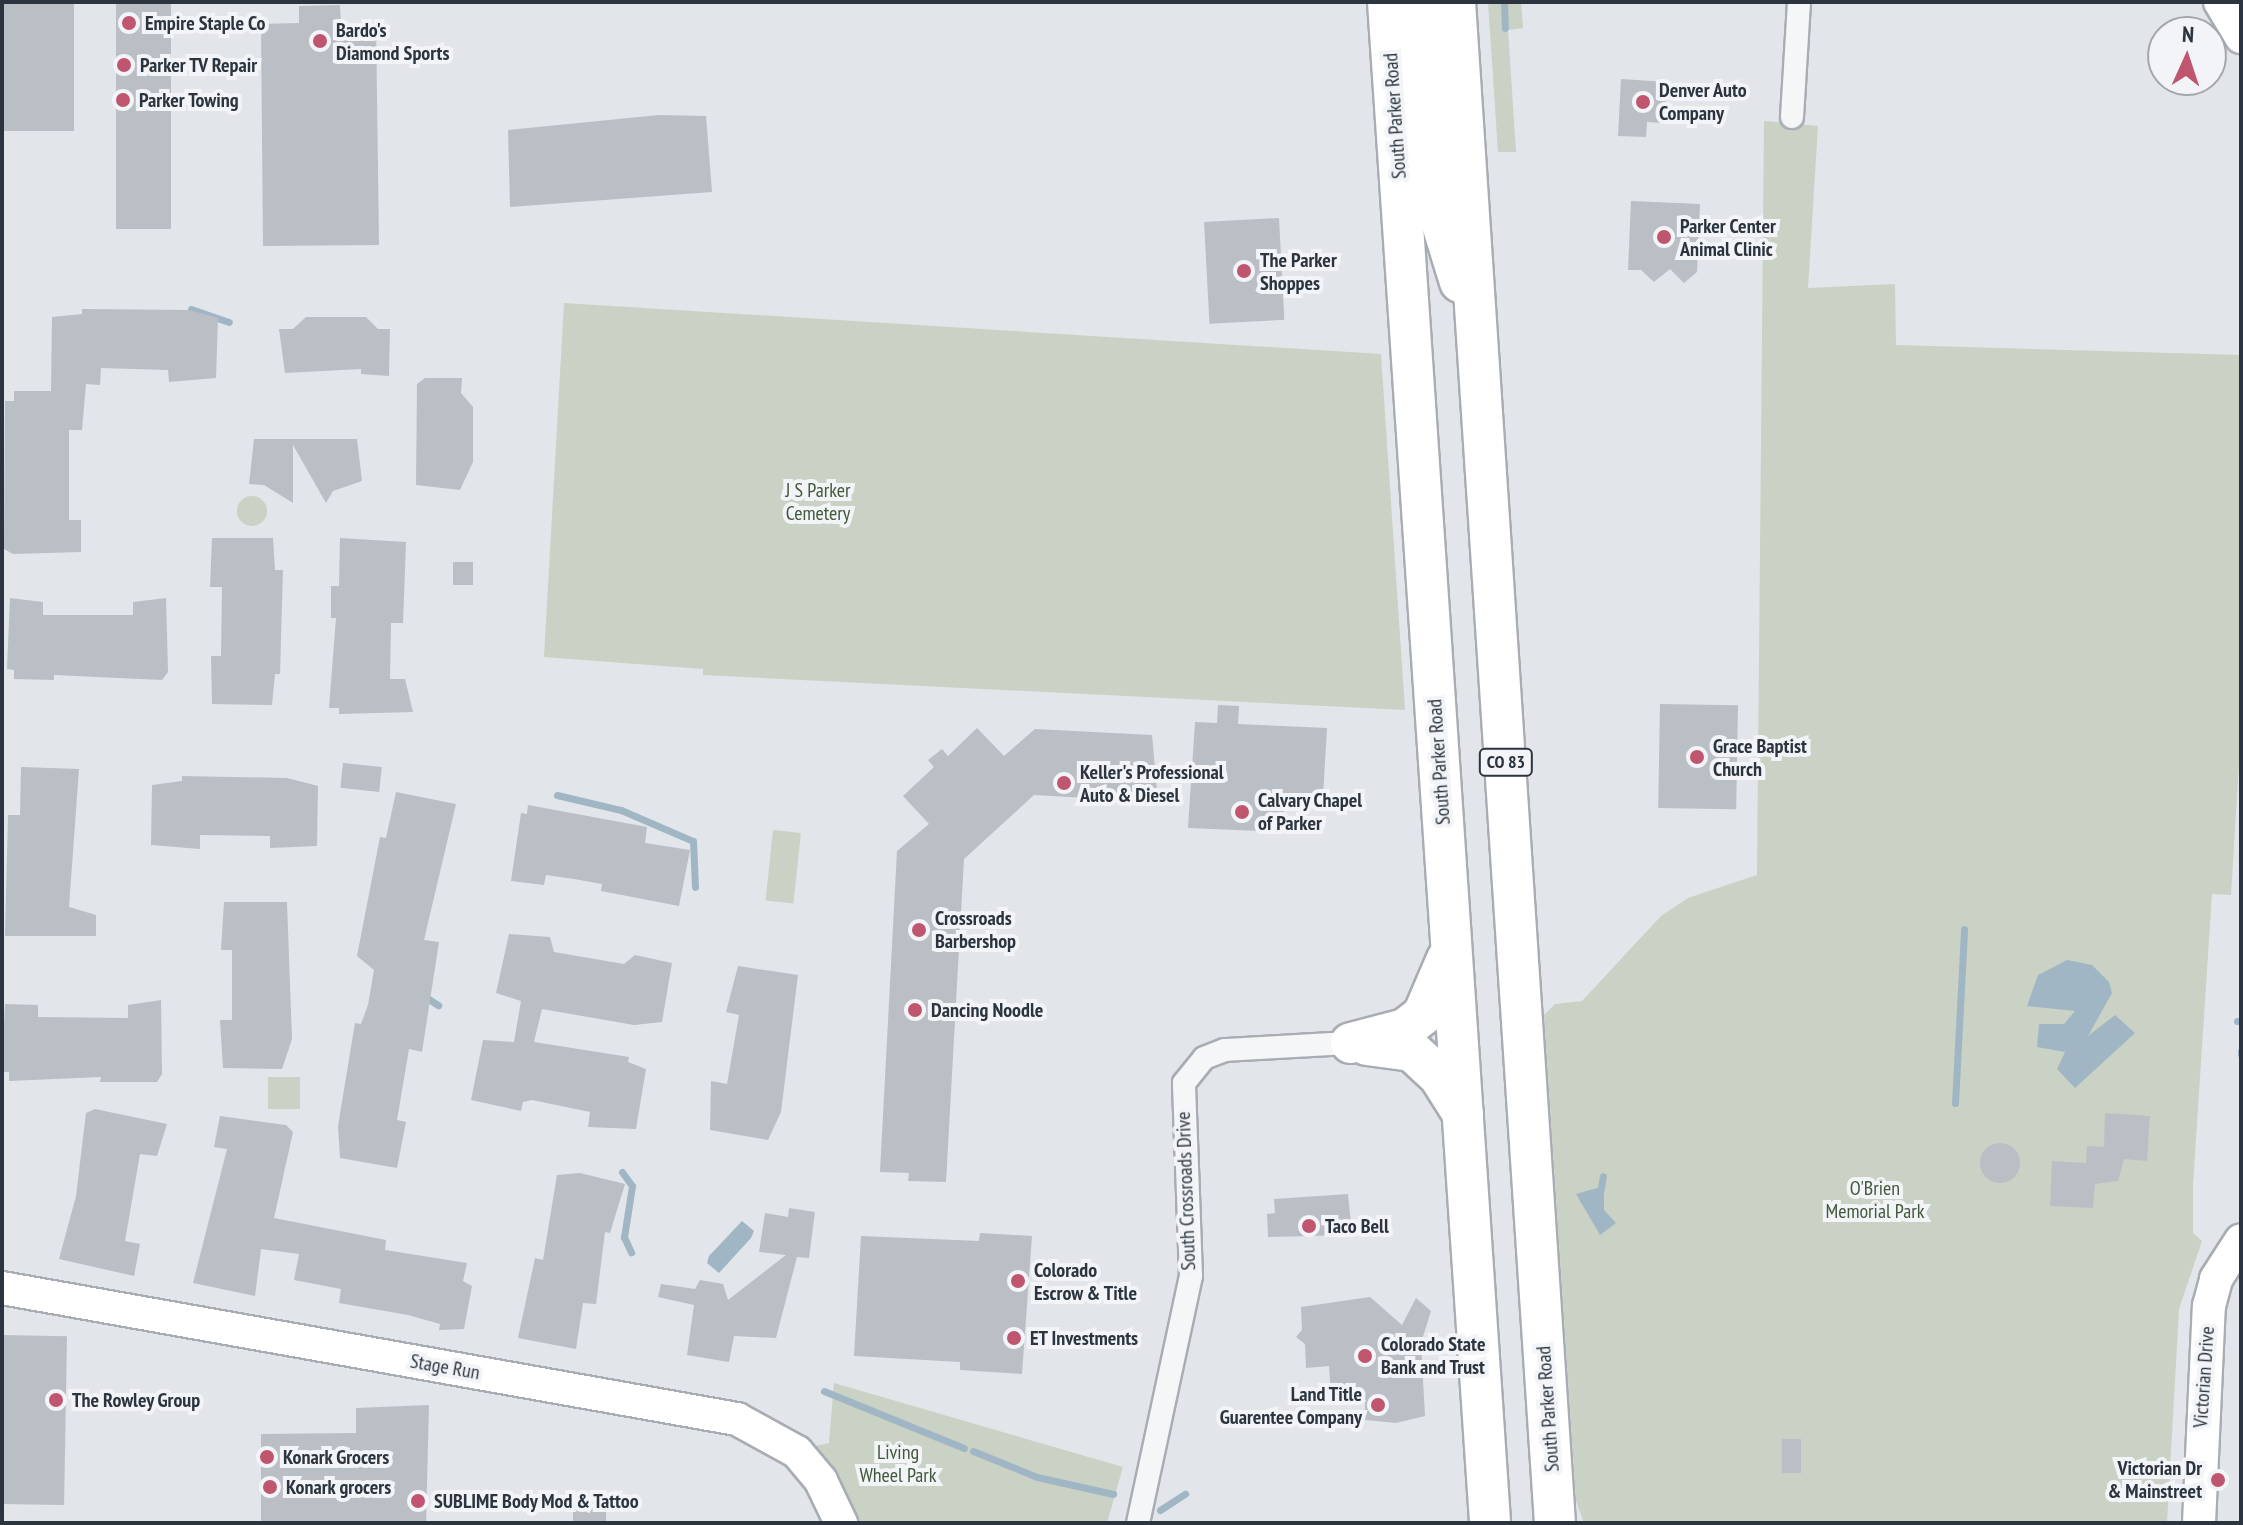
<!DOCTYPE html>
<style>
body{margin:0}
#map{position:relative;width:2243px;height:1525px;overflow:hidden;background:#e2e5e9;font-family:"PT Sans Narrow",sans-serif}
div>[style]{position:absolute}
.green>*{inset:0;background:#c9d2c4;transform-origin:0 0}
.round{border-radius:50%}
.water>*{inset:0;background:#a1b6c5}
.stream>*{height:7px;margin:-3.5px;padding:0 3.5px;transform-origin:3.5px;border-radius:3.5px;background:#a1b6c5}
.building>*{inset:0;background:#babfc5;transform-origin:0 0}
.roads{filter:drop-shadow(2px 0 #a8adb3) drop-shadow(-2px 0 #a8adb3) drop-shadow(0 2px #a8adb3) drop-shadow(0 -2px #a8adb3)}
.street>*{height:22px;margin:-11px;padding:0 11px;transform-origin:11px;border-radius:11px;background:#f4f6f8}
.secondary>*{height:32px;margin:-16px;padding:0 16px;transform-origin:16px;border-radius:16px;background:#fff}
.highway>*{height:40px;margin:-20px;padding:0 20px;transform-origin:20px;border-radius:20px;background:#fff}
.dots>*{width:22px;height:22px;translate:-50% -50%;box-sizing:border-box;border:4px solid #f2f4f7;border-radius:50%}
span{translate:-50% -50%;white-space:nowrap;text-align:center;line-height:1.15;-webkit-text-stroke:8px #f2f4f7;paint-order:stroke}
.shield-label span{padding:2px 6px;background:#f2f4f7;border:2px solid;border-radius:6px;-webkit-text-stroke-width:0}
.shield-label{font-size:18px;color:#2c353f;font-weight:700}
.poi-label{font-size:20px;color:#2c353f;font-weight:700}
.left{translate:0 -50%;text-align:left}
.right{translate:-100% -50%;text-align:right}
.street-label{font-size:20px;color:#2c353f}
.park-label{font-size:20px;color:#43593b}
.frame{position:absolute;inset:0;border:4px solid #2c353f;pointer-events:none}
.north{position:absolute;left:2147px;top:16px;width:80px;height:80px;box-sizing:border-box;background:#f2f4f7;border:2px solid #a3a8ad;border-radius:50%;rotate:3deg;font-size:22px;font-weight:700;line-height:32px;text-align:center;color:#2c353f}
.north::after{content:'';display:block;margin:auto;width:28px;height:36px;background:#c0556f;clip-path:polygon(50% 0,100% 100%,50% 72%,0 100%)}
</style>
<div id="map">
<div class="green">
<div style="clip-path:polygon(1488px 2px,1521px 2px,1523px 28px,1508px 30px,1516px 152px,1498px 152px)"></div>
<div style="clip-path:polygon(1764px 121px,1818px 126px,1808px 288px,1895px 284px,1896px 345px,2241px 355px,2241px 730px,2231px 895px,2212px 894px,2193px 1184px,2193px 1233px,2202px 1241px,2179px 1309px,2167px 1523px,1584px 1523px,1576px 1501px,1544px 1015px,1555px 1004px,1582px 1001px,1661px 916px,1688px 898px,1757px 875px)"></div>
<div style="clip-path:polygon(564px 303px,1381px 354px,1405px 710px,703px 675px,703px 669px,544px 657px)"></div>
<div class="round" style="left:237px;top:496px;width:30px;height:30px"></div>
<div style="left:773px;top:830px;width:28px;height:71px;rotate:6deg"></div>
<div style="left:268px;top:1077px;width:32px;height:32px"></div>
<div style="clip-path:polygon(834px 1383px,1123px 1467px,1107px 1523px,859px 1523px,815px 1446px,829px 1443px)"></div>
</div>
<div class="water">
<div style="clip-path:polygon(2067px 960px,2092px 965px,2109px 982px,2112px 993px,2088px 1036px,2115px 1015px,2135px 1033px,2075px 1088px,2057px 1069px,2065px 1052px,2037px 1047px,2039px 1024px,2064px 1024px,2075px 1011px,2027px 1006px,2038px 975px)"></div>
<div style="clip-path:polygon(1604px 1186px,1604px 1210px,1616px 1223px,1600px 1235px,1576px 1194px)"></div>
<div style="clip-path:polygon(742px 1221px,754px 1231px,751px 1238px,719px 1273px,707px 1263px,709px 1256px)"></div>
</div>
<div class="stream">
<div style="left:1504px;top:2px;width:26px;rotate:88deg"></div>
<div style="left:191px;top:309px;width:40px;rotate:18.9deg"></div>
<div style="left:557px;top:795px;width:66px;rotate:13.2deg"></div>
<div style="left:621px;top:810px;width:78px;rotate:23.3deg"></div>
<div style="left:693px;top:841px;width:46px;rotate:87.5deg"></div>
<div style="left:424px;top:996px;width:17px;rotate:33deg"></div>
<div style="left:2237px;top:1021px;width:4px"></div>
<div style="left:2241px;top:1051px;width:3px;rotate:90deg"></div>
<div style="left:1955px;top:1103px;width:174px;rotate:-87deg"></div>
<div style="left:622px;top:1172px;width:17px;rotate:54deg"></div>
<div style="left:632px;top:1186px;width:52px;rotate:98.9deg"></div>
<div style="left:624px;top:1237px;width:17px;rotate:65deg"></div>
<div style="left:1600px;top:1194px;width:18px;rotate:-81deg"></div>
<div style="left:824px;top:1391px;width:151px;rotate:22.2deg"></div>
<div style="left:973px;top:1451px;width:69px;rotate:22.1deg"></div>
<div style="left:1037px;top:1477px;width:78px;rotate:12.6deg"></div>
<div style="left:1160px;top:1510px;width:30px;rotate:-33deg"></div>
</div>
<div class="building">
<div style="left:4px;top:2px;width:70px;height:129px"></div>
<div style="left:116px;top:2px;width:55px;height:227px"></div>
<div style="clip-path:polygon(340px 5px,341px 23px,376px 23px,379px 245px,263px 246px,261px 24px,299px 23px,299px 6px)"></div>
<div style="clip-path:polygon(1621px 79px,1667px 82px,1665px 123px,1647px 122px,1646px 137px,1618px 136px)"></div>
<div style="clip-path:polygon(659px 115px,706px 116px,712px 192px,510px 207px,508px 130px)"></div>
<div style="clip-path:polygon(1631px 201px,1700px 204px,1697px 272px,1684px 283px,1670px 269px,1654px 282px,1641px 270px,1628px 270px)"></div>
<div style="left:1279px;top:218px;width:102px;height:75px;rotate:87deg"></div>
<div style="clip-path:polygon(82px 309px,189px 310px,218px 318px,216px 378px,169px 382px,168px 370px,101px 368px,100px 385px,86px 384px,82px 430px,69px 430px,69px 520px,81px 520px,81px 552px,13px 554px,4px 549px,5px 401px,14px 401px,14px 391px,51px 391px,52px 317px,82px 314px)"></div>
<div style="clip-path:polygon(306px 317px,366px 317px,378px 329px,390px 329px,389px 376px,361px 374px,361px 369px,285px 373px,279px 329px,293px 329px)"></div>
<div style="clip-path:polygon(425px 378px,462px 378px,461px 393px,473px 407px,473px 462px,460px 490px,416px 485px,417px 384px)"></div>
<div style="clip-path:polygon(254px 439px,357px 439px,362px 481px,333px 491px,326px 503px,293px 445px,293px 503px,264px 485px,249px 484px)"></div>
<div style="clip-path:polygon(212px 538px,273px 538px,275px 570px,283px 570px,280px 674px,275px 674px,272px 705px,212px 704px,211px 656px,221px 656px,222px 587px,210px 587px)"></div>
<div style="clip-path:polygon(340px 538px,406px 542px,403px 623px,391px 623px,390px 679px,405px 679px,413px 712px,339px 714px,339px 708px,329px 708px,336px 618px,331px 618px,331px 586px,339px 586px)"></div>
<div style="left:453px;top:562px;width:20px;height:23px"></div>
<div style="clip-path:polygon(10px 598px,43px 602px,43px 615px,133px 615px,133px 602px,166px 598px,168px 672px,162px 680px,54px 675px,54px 680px,14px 679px,14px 670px,7px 669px)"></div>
<div style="left:1660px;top:704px;width:78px;height:104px;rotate:1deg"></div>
<div style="clip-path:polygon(1218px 705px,1239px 706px,1238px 724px,1327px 728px,1323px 796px,1285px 794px,1282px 832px,1188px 828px,1195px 722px,1217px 723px)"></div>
<div style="clip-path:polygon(977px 728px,1004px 756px,1035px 729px,1152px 735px,1158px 802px,1034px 795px,964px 859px,946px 1182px,908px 1181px,909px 1173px,880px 1172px,897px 851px,929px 824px,903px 796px,934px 767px,928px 760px,942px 749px,948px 756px)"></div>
<div style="left:343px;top:763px;width:39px;height:25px;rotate:6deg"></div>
<div style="clip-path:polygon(21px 767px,79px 769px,69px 907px,96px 915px,96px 936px,5px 936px,8px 815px,20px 815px)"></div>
<div style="clip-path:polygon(182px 776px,287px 778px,318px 786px,317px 846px,270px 848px,270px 836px,200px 835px,200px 849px,151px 845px,152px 785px,182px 781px)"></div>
<div style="clip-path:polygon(396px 792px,456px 804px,424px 940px,439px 942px,422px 1052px,409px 1049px,397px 1120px,406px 1122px,397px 1168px,340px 1158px,338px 1126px,355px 1023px,361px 1024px,368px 1005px,374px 970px,357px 956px,380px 837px,386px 838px)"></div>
<div style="clip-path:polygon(528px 805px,647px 827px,645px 843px,690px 850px,679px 906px,601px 891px,602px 884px,574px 879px,546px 875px,544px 885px,511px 881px,521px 813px,527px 814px)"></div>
<div style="clip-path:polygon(224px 902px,287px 902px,292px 1039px,282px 1069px,223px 1068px,220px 1020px,232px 1020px,232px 950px,221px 950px)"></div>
<div style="clip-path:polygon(509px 934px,550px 937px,554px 952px,624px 964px,635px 955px,672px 963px,662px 1022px,634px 1025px,542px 1009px,534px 1042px,629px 1057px,628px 1062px,646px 1069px,636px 1129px,588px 1127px,590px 1112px,532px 1100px,523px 1102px,521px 1111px,471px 1100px,483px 1040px,514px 1042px,521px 1001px,496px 993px)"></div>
<div style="clip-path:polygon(738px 966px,798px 975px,781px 1112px,768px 1140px,710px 1130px,711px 1081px,727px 1084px,739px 1015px,726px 1012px)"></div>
<div style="clip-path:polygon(161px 1000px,162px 1074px,157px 1082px,100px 1082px,101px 1077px,9px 1081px,9px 1072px,2px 1072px,5px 1004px,38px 1005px,38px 1017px,128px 1018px,128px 1005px)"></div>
<div style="clip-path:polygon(95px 1109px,167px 1124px,157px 1156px,140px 1154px,125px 1241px,140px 1244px,134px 1276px,59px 1259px,76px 1196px,86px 1113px)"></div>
<div style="clip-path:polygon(2105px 1113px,2150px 1116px,2147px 1161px,2124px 1159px,2118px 1181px,2095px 1184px,2093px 1208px,2050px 1206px,2052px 1161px,2086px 1163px,2087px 1146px,2104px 1147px)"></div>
<div style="clip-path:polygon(220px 1116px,286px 1125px,293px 1132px,274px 1218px,386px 1240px,385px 1250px,467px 1263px,463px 1281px,472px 1286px,464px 1329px,439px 1330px,440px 1324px,408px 1315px,339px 1303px,341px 1289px,294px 1280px,299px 1254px,261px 1249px,255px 1296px,193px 1283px,227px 1149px,214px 1147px)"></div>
<div class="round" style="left:1980px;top:1143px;width:40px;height:40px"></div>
<div style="clip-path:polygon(580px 1173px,625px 1184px,610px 1233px,605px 1232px,596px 1304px,583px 1303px,576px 1349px,518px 1338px,535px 1258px,543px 1260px,557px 1175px)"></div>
<div style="clip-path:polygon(1348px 1194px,1352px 1235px,1268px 1237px,1267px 1214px,1275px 1213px,1274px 1199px)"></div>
<div style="clip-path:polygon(789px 1208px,815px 1212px,809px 1258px,797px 1257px,776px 1338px,734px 1336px,729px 1362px,687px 1355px,694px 1305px,658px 1297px,661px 1284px,695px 1289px,700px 1280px,723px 1284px,728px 1300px,786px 1255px,759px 1252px,765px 1213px,788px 1217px)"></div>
<div style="clip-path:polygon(980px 1233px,1032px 1236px,1022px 1374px,960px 1370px,960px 1362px,854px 1356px,861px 1236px,979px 1241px)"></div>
<div style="clip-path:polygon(1370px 1297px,1402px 1325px,1416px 1298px,1431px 1311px,1421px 1343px,1425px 1416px,1396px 1423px,1365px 1420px,1365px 1399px,1331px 1398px,1329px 1366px,1306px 1368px,1305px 1344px,1296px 1337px,1302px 1330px,1301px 1307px)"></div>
<div style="left:2px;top:1335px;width:65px;height:169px;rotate:1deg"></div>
<div style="clip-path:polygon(429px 1405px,426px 1523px,261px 1523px,261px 1434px,356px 1433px,356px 1408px)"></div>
<div style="left:1782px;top:1439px;width:19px;height:34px"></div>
<div style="left:573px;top:1501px;width:33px;height:22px"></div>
</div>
<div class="roads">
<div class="street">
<div style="left:1792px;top:117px;width:115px;rotate:-86.5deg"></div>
<div style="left:1138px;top:1523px;width:253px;rotate:-77.9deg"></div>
<div style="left:1191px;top:1276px;width:193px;rotate:-92.1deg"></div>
<div style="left:1184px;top:1083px;width:32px;rotate:-51deg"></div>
<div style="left:1204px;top:1058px;width:22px;rotate:-21deg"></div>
<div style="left:1225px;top:1050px;width:126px;rotate:-3.2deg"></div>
</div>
<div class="secondary">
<div style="left:2220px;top:2px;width:41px;rotate:59deg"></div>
<div style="left:2px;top:1288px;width:747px;rotate:10.11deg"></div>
<div style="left:737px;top:1419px;width:68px;rotate:28.8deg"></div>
<div style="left:797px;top:1452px;width:38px;rotate:50deg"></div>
<div style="left:821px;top:1481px;width:47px;rotate:64.5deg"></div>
<div style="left:2199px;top:1523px;width:217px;rotate:-87.4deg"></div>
<div style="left:2209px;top:1306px;width:28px;rotate:-75deg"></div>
<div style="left:2216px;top:1279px;width:46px;rotate:-57.3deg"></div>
</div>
<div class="highway">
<div style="left:1388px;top:2px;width:1524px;rotate:86.16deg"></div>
<div style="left:1420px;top:2px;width:196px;rotate:85.9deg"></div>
<div style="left:1434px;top:198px;width:88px;rotate:72.8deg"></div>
<div style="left:1455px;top:2px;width:1524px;rotate:86.24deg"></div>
<div style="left:1351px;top:1043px;width:56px;rotate:-14.5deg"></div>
<div style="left:1405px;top:1029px;width:23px;rotate:-38deg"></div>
<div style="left:1423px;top:1015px;width:61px;rotate:-66.8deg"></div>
<div style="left:1367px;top:1045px;width:45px;rotate:7.6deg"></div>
<div style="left:1412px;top:1051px;width:37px;rotate:43deg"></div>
<div style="left:1439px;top:1076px;width:45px;rotate:57.7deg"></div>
</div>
</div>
<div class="dots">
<div style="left:129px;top:23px;background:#c0556f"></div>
<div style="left:320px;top:41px;background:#c0556f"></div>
<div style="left:124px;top:65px;background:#c0556f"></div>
<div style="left:123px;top:100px;background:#c0556f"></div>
<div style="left:1643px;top:102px;background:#c0556f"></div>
<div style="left:1664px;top:237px;background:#c0556f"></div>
<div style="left:1244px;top:271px;background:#c0556f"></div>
<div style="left:1697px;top:757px;background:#c0556f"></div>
<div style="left:1064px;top:783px;background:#c0556f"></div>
<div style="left:1242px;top:812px;background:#c0556f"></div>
<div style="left:919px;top:930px;background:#c0556f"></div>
<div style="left:915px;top:1010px;background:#c0556f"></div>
<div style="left:1309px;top:1226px;background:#c0556f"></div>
<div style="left:1018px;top:1281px;background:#c0556f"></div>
<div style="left:1014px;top:1338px;background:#c0556f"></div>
<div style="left:1365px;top:1356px;background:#c0556f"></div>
<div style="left:56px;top:1400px;background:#c0556f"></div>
<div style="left:1378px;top:1405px;background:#c0556f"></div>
<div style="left:267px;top:1457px;background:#c0556f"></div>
<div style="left:2218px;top:1480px;background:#c0556f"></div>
<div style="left:270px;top:1487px;background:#c0556f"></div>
<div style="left:418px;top:1501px;background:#c0556f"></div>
</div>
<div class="shield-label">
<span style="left:1506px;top:762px">CO 83</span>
</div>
<div class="poi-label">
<span class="left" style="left:145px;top:23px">Empire Staple Co</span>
<span class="left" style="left:336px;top:42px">Bardo's<br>Diamond Sports</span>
<span class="left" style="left:140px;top:65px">Parker TV Repair</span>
<span class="left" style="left:1659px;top:102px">Denver Auto<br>Company</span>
<span class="left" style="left:139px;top:100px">Parker Towing</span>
<span class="left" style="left:1680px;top:238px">Parker Center<br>Animal Clinic</span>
<span class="left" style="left:1260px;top:272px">The Parker<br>Shoppes</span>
<span class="left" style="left:1713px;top:758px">Grace Baptist<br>Church</span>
<span class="left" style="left:1080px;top:784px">Keller's Professional<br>Auto &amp; Diesel</span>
<span class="left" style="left:1258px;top:812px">Calvary Chapel<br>of Parker</span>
<span class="left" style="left:935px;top:930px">Crossroads<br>Barbershop</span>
<span class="left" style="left:931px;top:1010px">Dancing Noodle</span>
<span class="left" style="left:1325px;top:1226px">Taco Bell</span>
<span class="left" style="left:1034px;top:1282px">Colorado<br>Escrow &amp; Title</span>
<span class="left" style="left:1030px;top:1338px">ET Investments</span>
<span class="left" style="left:1381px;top:1356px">Colorado State<br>Bank and Trust</span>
<span class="right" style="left:1362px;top:1406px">Land Title<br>Guarentee Company</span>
<span class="left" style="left:72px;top:1400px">The Rowley Group</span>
<span class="left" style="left:283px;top:1457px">Konark Grocers</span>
<span class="right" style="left:2202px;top:1480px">Victorian Dr<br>&amp; Mainstreet</span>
<span class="left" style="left:286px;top:1487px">Konark grocers</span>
<span class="left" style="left:434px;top:1501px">SUBLIME Body Mod &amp; Tattoo</span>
</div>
<div class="street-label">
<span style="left:1395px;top:116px;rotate:-94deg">South Parker Road</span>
<span style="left:1439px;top:762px;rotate:-94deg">South Parker Road</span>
<span style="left:1186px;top:1191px;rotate:-92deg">South Crossroads Drive</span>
<span style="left:445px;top:1367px;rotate:10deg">Stage Run</span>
<span style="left:2204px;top:1377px;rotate:-86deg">Victorian Drive</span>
<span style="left:1548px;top:1409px;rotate:-94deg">South Parker Road</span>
</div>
<div class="park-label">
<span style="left:818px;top:502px">J S Parker<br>Cemetery</span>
<span style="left:1875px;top:1200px">O'Brien<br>Memorial Park</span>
<span style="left:898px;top:1464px">Living<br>Wheel Park</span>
</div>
<div class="frame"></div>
<div class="north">N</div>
</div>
